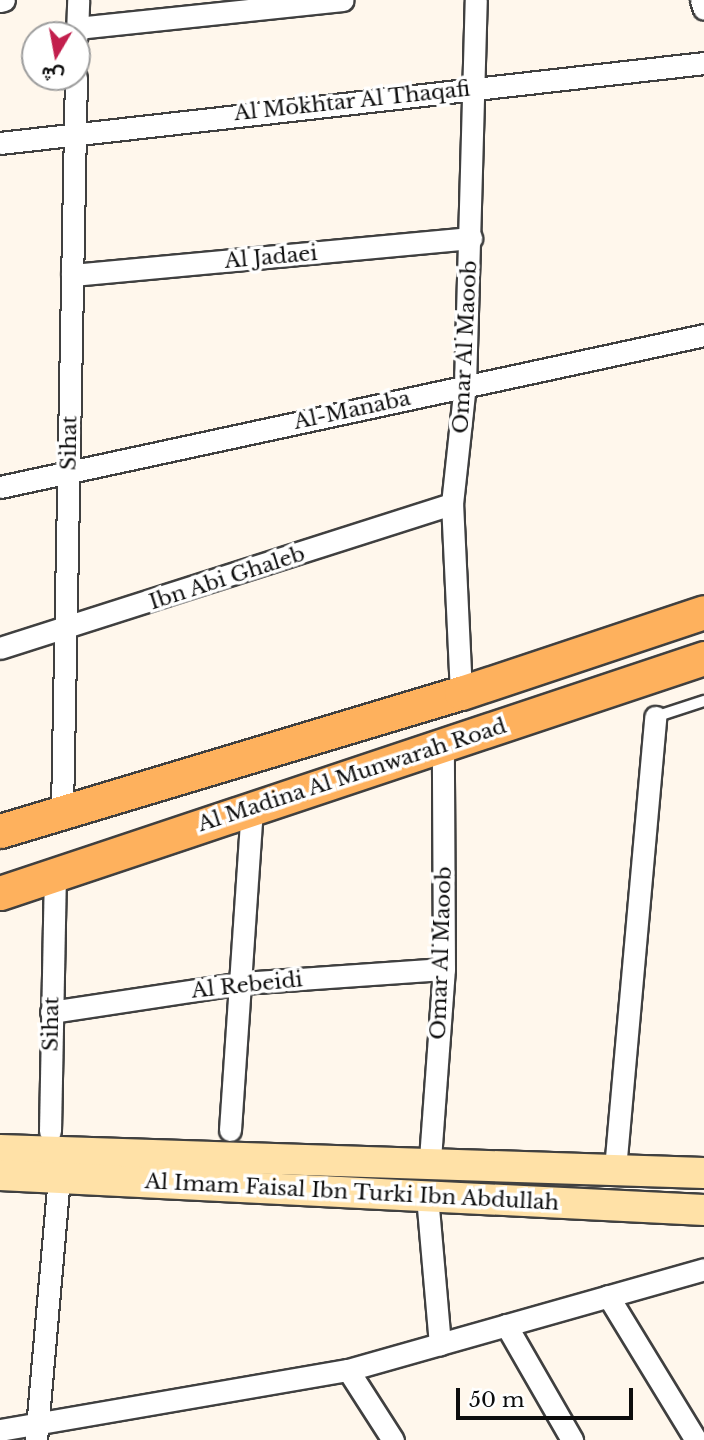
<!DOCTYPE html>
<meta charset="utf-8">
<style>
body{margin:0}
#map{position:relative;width:704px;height:1440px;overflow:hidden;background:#fff7ec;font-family:"Libre Baskerville",Vazirmatn,serif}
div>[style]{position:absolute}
.roads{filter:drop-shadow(2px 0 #404040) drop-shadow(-2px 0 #404040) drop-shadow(0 2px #404040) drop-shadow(0 -2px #404040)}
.lane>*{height:10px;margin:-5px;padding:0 5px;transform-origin:5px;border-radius:5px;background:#fff}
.street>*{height:21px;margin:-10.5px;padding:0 10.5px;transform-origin:10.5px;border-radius:10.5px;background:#fff}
.secondary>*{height:30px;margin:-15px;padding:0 15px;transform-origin:15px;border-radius:15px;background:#ffe1a7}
.primary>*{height:33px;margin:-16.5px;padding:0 16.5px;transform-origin:16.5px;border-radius:16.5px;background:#feb15d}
span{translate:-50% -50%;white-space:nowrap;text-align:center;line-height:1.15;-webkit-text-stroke:7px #fff;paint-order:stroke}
.street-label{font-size:21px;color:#0d0d0d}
.north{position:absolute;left:21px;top:21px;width:70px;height:70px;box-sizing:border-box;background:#fff;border:2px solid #9e9e9e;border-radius:50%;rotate:190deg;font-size:19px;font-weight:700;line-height:28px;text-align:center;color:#0d0d0d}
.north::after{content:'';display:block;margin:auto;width:24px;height:32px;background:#c21f4d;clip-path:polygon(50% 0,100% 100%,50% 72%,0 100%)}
.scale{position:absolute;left:456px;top:1388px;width:177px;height:32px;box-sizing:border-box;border:4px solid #0d0d0d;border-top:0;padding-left:9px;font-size:21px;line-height:24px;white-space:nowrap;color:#0d0d0d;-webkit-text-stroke:5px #fff;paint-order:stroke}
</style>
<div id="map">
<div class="roads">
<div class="lane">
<div style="left:655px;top:717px;width:52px;rotate:-18.1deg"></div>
</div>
<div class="street">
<div style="left:701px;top:0;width:9px;rotate:72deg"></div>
<div style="left:0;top:1px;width:4px;rotate:-14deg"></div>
<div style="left:77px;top:28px;width:267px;rotate:-6deg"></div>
<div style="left:77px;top:35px;width:35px;rotate:-88deg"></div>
<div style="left:0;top:143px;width:709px;rotate:-6.48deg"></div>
<div style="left:72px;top:275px;width:401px;rotate:-5.3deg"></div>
<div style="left:0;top:487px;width:720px;rotate:-12.18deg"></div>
<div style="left:0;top:648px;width:474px;rotate:-17.7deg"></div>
<div style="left:461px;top:693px;width:189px;rotate:-92.7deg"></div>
<div style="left:452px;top:504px;width:120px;rotate:-83.8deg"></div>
<div style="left:465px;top:385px;width:385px;rotate:-88.4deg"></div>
<div style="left:62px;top:810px;width:733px;rotate:-88.91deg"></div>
<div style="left:51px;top:1012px;width:193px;rotate:-8.6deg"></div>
<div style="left:242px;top:983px;width:202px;rotate:-4deg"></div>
<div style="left:230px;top:1130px;width:323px;rotate:-86.1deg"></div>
<div style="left:50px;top:1131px;width:256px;rotate:-88.9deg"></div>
<div style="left:430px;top:1159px;width:191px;rotate:-85.8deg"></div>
<div style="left:444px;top:969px;width:223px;rotate:-90.3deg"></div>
<div style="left:615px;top:1169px;width:454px;rotate:-84.9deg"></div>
<div style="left:427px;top:1196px;width:149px;rotate:85deg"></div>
<div style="left:608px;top:1296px;width:169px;rotate:58.6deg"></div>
<div style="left:506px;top:1325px;width:133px;rotate:60.1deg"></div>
<div style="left:348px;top:1370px;width:83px;rotate:57.3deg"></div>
<div style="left:0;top:1430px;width:353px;rotate:-9.8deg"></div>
<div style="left:348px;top:1370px;width:370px;rotate:-15.8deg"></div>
<div style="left:36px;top:1440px;width:265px;rotate:-85deg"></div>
</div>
<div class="secondary">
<div style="left:0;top:1150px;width:704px;rotate:1.87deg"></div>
<div style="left:0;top:1175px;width:705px;rotate:2.85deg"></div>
</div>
<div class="primary">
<div style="left:0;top:831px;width:481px;rotate:-16.7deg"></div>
<div style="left:461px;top:693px;width:256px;rotate:-18.4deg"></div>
<div style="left:0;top:893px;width:742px;rotate:-18.46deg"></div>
</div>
</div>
<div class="street-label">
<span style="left:352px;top:101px;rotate:-6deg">Al Mokhtar Al Thaqafi</span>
<span style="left:271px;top:257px;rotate:-5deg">Al Jadaei</span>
<span style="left:465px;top:347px;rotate:-87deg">Omar Al Maoob</span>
<span style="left:352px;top:410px;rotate:-12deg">Al-Manaba</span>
<span style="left:69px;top:443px;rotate:-89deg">Sihat</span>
<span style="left:227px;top:578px;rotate:-18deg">Ibn Abi Ghaleb</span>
<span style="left:352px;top:775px;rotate:-18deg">Al Madina Al Munwarah Road</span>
<span style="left:441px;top:953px;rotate:-88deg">Omar Al Maoob</span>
<span style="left:247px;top:985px;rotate:-6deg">Al Rebeidi</span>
<span style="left:51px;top:1024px;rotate:-89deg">Sihat</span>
<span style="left:352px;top:1192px;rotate:3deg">Al Imam Faisal Ibn Turki Ibn Abdullah</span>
</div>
<div class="north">ش</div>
<div class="scale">50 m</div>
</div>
